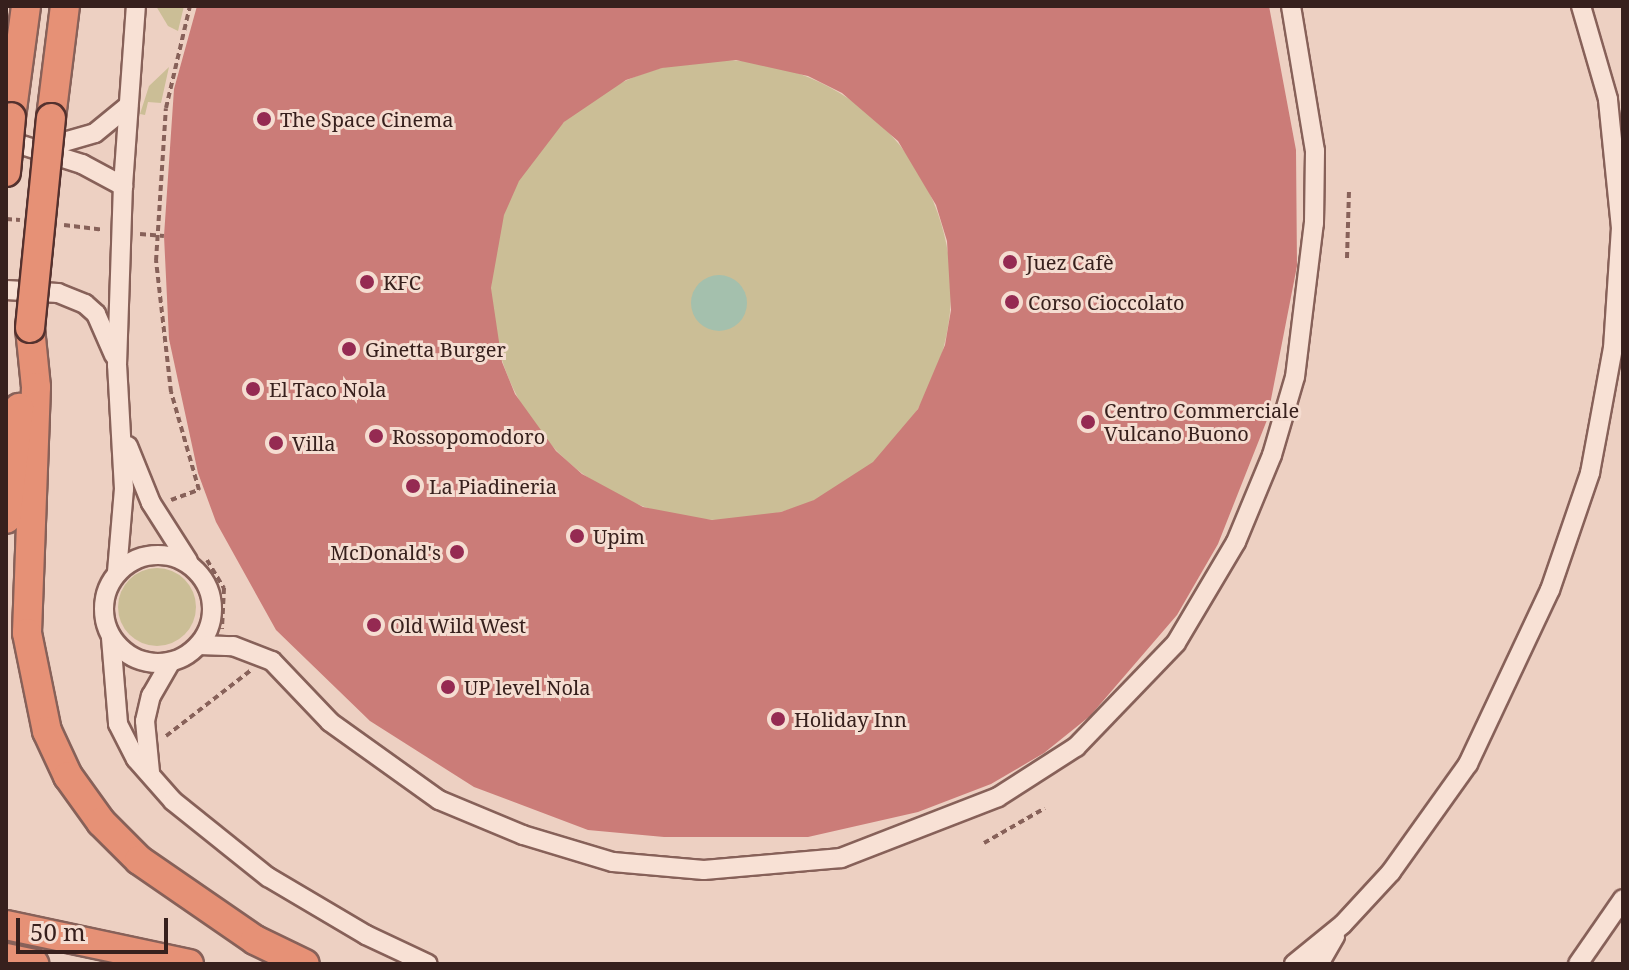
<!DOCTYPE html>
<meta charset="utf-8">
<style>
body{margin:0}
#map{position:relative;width:1629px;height:970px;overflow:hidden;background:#edd0c2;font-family:"Noto Serif",serif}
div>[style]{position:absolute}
.green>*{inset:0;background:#cbbe96}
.round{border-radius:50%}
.water>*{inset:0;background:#a4c0ad}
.building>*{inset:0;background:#cb7c78}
.path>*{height:4px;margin-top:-2px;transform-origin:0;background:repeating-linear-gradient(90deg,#876159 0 6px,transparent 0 10px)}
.roads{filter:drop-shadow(2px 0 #876159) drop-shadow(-2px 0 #876159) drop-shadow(0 2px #876159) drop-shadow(0 -2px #876159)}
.minor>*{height:18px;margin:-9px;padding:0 9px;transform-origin:9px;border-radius:9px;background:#f8e1d5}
.minor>.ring{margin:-9px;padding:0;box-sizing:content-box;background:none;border:18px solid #f8e1d5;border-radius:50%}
.trunk>*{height:28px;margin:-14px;padding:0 14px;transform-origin:14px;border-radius:14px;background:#e69176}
.bridges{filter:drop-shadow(2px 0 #54312e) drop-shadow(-2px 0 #54312e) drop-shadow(0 2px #54312e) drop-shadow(0 -2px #54312e)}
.trunk-bridge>*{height:28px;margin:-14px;padding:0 14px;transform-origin:14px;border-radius:14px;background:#e69176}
.dots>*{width:22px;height:22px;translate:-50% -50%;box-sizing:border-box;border:4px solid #f5ddd1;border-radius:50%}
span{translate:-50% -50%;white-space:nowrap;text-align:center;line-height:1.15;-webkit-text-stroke:6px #f5ddd1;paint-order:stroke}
.poi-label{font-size:20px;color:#37201d}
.left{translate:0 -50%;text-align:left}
.right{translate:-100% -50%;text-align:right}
.frame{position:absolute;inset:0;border:8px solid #37201d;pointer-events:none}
.scale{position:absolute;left:16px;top:918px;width:152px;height:36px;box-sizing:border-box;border:4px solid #37201d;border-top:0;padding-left:10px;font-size:24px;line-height:28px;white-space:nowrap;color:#37201d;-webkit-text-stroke:6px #f5ddd1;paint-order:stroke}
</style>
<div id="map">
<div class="green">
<div style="clip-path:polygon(156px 6px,184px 6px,178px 31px,168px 26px)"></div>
<div class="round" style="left:491px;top:60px;width:460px;height:460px"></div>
<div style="clip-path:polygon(169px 67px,161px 103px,148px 102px,145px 115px,140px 114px,149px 86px)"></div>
<div class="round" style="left:118px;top:568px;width:78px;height:78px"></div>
</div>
<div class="water">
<div class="round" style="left:691px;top:275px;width:56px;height:56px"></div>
</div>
<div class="building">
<div style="clip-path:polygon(evenodd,197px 6px,1269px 6px,1296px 150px,1297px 266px,1267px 420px,1218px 544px,1177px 615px,1090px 716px,1044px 753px,991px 784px,918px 812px,808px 837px,664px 837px,588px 830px,474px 787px,370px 721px,276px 630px,216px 522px,198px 473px,169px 339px,164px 236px,174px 89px,197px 6px,736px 60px,808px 76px,842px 93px,898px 141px,936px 205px,947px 241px,951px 310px,945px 345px,918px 409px,873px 462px,814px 500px,781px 512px,712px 520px,643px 507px,582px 474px,556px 451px,515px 394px,502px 362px,491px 288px,504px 215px,519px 181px,564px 122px,626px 80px,662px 68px,736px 60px)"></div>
</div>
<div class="path">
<div style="left:6px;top:219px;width:14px;rotate:4deg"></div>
<div style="left:64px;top:225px;width:39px;rotate:7deg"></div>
<div style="left:140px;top:234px;width:24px;rotate:5deg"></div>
<div style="left:1347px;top:258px;width:68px;rotate:-88.3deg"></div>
<div style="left:171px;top:500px;width:30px;rotate:-20deg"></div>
<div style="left:199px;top:490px;width:102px;rotate:-105.9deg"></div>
<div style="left:171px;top:392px;width:132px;rotate:-96.5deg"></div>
<div style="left:156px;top:261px;width:153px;rotate:-86.3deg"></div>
<div style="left:166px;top:108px;width:105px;rotate:-76.8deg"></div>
<div style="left:207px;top:560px;width:33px;rotate:59deg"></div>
<div style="left:224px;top:588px;width:41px;rotate:92.8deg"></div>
<div style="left:166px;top:736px;width:108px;rotate:-37.8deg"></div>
<div style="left:984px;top:843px;width:70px;rotate:-29.8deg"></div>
</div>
<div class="roads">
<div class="minor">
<div style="left:6px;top:140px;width:80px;rotate:17.5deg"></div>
<div style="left:82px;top:164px;width:47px;rotate:28.2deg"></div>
<div style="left:43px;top:148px;width:54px;rotate:-16.1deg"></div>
<div style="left:95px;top:133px;width:43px;rotate:-39.3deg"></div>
<div style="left:6px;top:290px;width:52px;rotate:3.3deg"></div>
<div style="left:58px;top:293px;width:29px;rotate:22deg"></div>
<div style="left:85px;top:304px;width:15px;rotate:42deg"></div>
<div style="left:96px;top:314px;width:45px;rotate:66.3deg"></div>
<div style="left:128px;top:446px;width:61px;rotate:68deg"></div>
<div style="left:151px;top:503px;width:69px;rotate:57.5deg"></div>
<div class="ring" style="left:104px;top:555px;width:90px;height:90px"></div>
<div style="left:117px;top:572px;width:83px;rotate:-85.2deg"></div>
<div style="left:124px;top:489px;width:124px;rotate:-93.2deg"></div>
<div style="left:117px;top:365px;width:179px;rotate:-88.1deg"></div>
<div style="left:123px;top:186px;width:180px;rotate:-85.9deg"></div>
<div style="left:111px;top:638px;width:86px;rotate:85.3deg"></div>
<div style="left:118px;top:724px;width:39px;rotate:63deg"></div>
<div style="left:136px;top:759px;width:56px;rotate:48.6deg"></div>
<div style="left:173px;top:801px;width:122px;rotate:38.7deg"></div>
<div style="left:268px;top:877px;width:114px;rotate:30.6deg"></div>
<div style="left:366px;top:935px;width:68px;rotate:25.1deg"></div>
<div style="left:199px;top:645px;width:34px;rotate:2deg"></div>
<div style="left:233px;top:646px;width:42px;rotate:21deg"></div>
<div style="left:272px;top:661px;width:84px;rotate:46.4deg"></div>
<div style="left:330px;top:722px;width:134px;rotate:35.6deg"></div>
<div style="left:439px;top:800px;width:91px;rotate:22.6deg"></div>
<div style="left:523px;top:835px;width:94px;rotate:16.7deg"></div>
<div style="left:613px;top:862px;width:91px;rotate:5deg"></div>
<div style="left:704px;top:870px;width:138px;rotate:-5deg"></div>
<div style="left:841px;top:858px;width:168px;rotate:-21.2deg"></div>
<div style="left:998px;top:797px;width:93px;rotate:-32.7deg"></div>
<div style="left:1076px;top:747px;width:144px;rotate:-46.1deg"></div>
<div style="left:1176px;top:643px;width:117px;rotate:-59.3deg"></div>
<div style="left:1236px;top:542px;width:94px;rotate:-67.5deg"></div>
<div style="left:1272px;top:455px;width:81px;rotate:-73.6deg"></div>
<div style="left:1295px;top:377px;width:155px;rotate:-83deg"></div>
<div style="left:1314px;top:223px;width:72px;rotate:-89.2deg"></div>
<div style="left:1315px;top:151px;width:147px;rotate:-99.4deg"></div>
<div style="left:150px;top:772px;width:51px;rotate:-95.6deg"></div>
<div style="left:145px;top:721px;width:26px;rotate:-77deg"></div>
<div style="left:151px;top:696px;width:39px;rotate:-60deg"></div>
<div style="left:1294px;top:964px;width:63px;rotate:-39.2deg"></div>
<div style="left:1343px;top:924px;width:71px;rotate:-47.3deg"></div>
<div style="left:1391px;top:872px;width:133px;rotate:-54.5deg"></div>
<div style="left:1468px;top:764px;width:192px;rotate:-64.8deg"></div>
<div style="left:1550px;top:590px;width:124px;rotate:-71.1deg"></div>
<div style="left:1590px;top:473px;width:127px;rotate:-79.6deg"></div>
<div style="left:1613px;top:348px;width:120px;rotate:-86.2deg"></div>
<div style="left:1621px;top:228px;width:130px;rotate:-95.8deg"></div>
<div style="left:1608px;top:99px;width:97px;rotate:-106.2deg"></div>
<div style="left:1319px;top:964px;width:32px;rotate:-60deg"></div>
<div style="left:1578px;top:964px;width:79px;rotate:-55.3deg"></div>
</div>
<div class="trunk">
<div style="left:11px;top:117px;width:112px;rotate:-82.3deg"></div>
<div style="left:51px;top:118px;width:113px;rotate:-82.9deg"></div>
<div style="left:30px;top:328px;width:59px;rotate:84.2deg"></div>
<div style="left:36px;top:387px;width:246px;rotate:92.1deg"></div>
<div style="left:27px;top:633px;width:100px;rotate:78.5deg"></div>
<div style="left:47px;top:731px;width:50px;rotate:65deg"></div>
<div style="left:68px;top:776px;width:57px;rotate:54.3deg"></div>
<div style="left:101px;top:822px;width:54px;rotate:45deg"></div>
<div style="left:139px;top:860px;width:141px;rotate:34.6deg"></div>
<div style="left:255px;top:940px;width:55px;rotate:25.6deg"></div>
<div style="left:6px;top:519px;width:112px;rotate:-83.3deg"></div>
<div style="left:6px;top:925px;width:187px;rotate:12deg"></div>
<div style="left:6px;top:958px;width:29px;rotate:12deg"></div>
</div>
</div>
<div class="bridges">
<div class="trunk-bridge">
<div style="left:6px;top:172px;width:55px;rotate:-84.8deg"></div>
<div style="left:30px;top:328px;width:211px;rotate:-84.3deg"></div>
</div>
</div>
<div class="dots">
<div style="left:264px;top:119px;background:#952a52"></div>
<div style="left:1010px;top:262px;background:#952a52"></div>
<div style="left:367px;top:282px;background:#952a52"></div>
<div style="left:1012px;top:302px;background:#952a52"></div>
<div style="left:349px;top:349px;background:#952a52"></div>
<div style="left:253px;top:389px;background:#952a52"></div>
<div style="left:1088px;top:422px;background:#952a52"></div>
<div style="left:376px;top:436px;background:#952a52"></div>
<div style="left:276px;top:443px;background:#952a52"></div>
<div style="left:413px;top:486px;background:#952a52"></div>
<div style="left:577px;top:536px;background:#952a52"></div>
<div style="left:457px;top:552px;background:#952a52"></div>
<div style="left:374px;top:625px;background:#952a52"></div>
<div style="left:448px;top:687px;background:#952a52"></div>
<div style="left:778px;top:719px;background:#952a52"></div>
</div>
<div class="poi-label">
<span class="left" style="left:280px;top:119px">The Space Cinema</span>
<span class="left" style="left:1026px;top:262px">Juez Cafè</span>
<span class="left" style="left:383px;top:282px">KFC</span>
<span class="left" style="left:1028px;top:302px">Corso Cioccolato</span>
<span class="left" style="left:365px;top:349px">Ginetta Burger</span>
<span class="left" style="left:269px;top:389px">El Taco Nola</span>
<span class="left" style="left:1104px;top:422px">Centro Commerciale<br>Vulcano Buono</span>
<span class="left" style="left:392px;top:436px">Rossopomodoro</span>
<span class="left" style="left:292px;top:443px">Villa</span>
<span class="left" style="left:429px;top:486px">La Piadineria</span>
<span class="left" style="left:593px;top:536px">Upim</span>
<span class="right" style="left:441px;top:552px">McDonald's</span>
<span class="left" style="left:390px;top:625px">Old Wild West</span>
<span class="left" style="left:464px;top:687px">UP level Nola</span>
<span class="left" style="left:794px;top:719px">Holiday Inn</span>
</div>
<div class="frame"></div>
<div class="scale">50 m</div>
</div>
